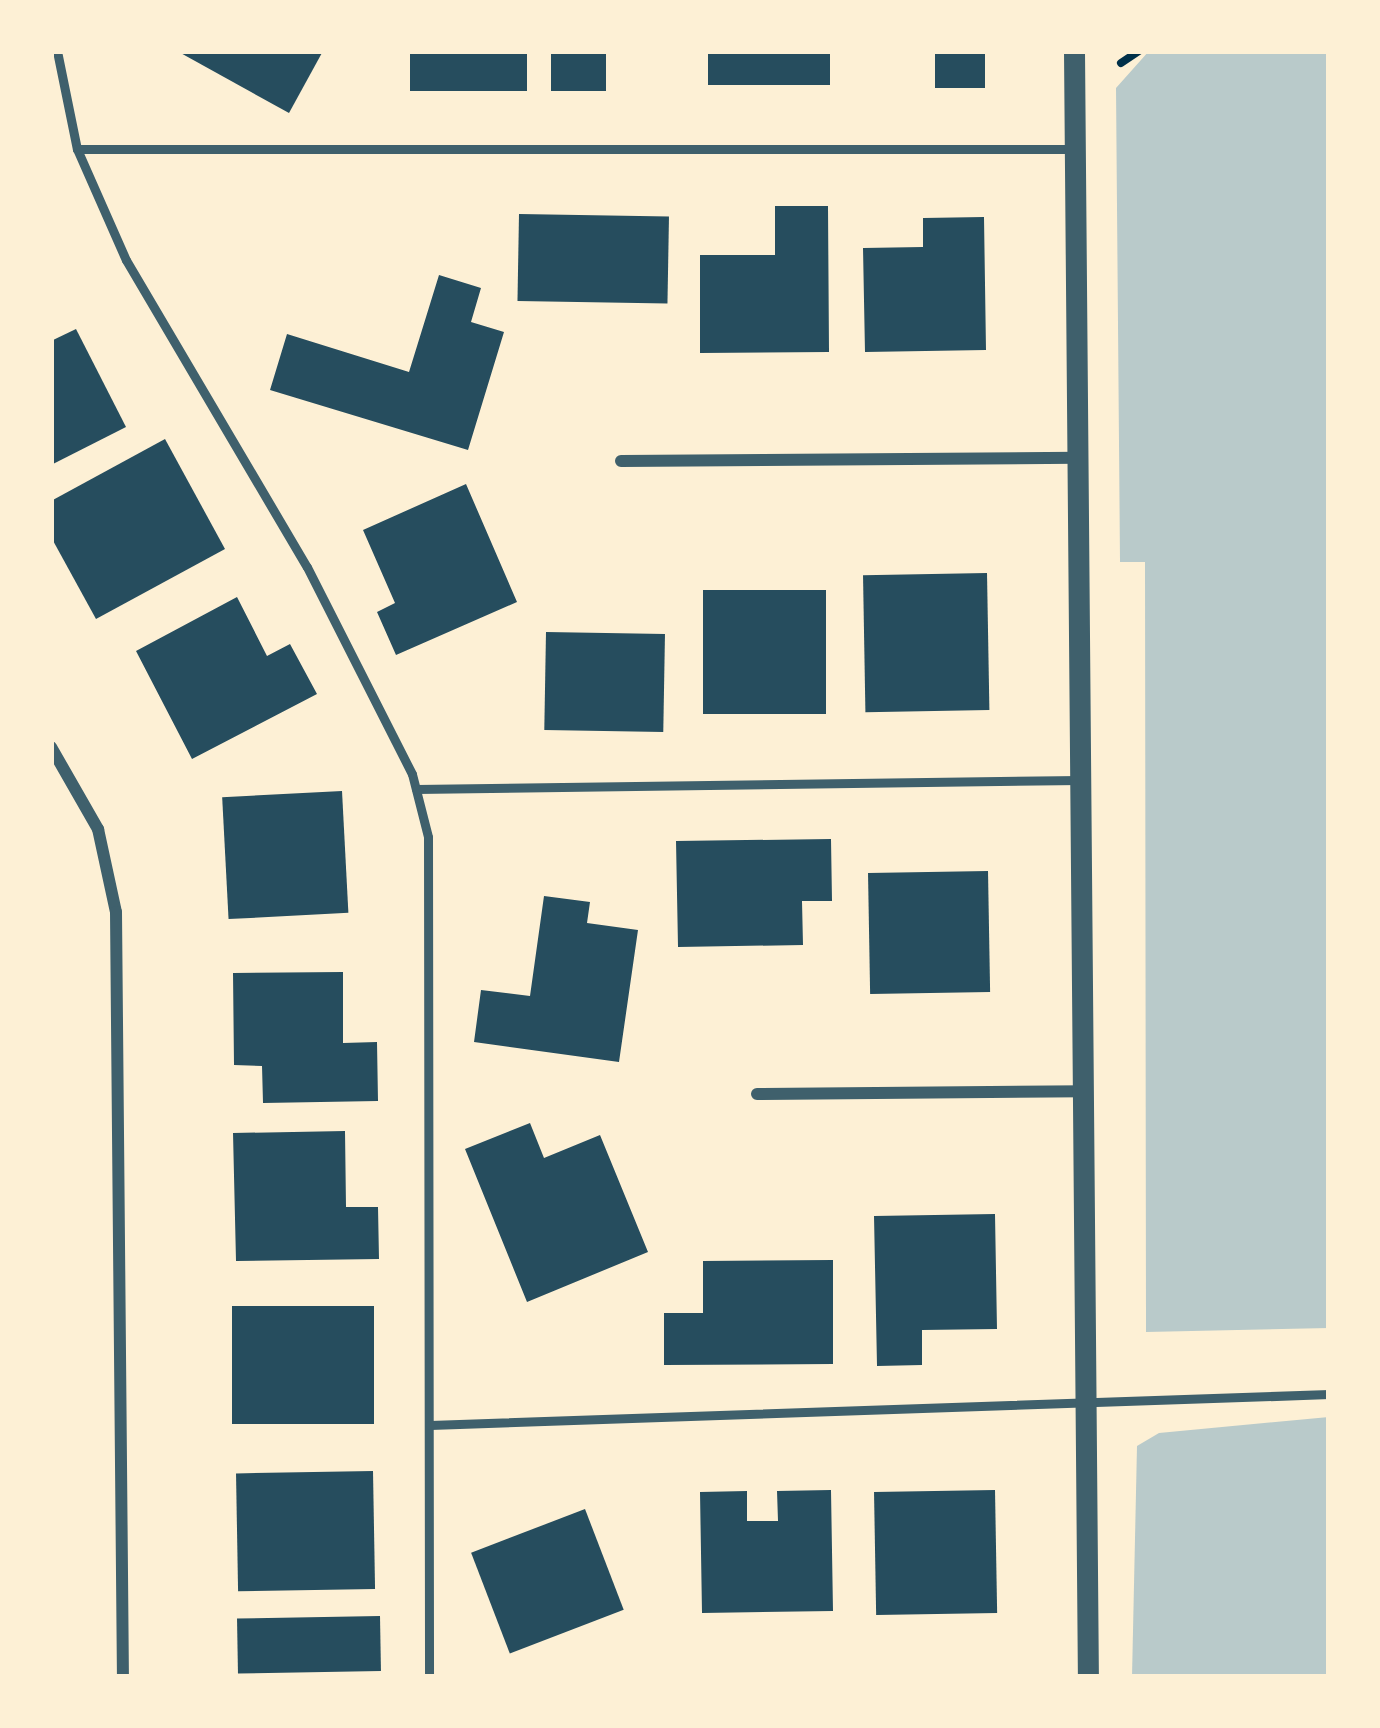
<!DOCTYPE html>
<style>
body{margin:0}
#map{position:relative;width:1380px;height:1728px;overflow:hidden;background:#fdf0d5;font-family:"Titillium Web",sans-serif}
div>[style]{position:absolute}
.green>*{inset:0;background:#b9caca}
.building>*{inset:0;background:#264d5e;transform-origin:0 0}
.path>*{height:8px;margin:-4px;padding:0 4px;transform-origin:4px;border-radius:4px;background:#003049}
.service>*{height:9px;margin:-4.5px;padding:0 4.5px;transform-origin:4.5px;border-radius:4.5px;background:#3f606c}
.minor>*{height:12px;margin:-6px;padding:0 6px;transform-origin:6px;border-radius:6px;background:#3f606c}
.tertiary>*{height:21px;margin:-10.5px;padding:0 10.5px;transform-origin:10.5px;border-radius:10.5px;background:#3f606c}
span{translate:-50% -50%;white-space:nowrap;text-align:center;line-height:1.15;-webkit-text-stroke:12px #fdf0d5;paint-order:stroke}
.frame{position:absolute;inset:0;border:54px solid #fdf0d5;pointer-events:none}
</style>
<div id="map">
<div class="green">
<div style="clip-path:polygon(1149px 51px,1329px 51px,1329px 1328px,1146px 1332px,1145px 562px,1120px 562px,1116px 88px)"></div>
<div style="clip-path:polygon(1329px 1417px,1329px 1677px,1132px 1677px,1137px 1446px,1159px 1433px)"></div>
</div>
<div class="building">
<div style="clip-path:polygon(177px 51px,323px 51px,289px 113px)"></div>
<div style="left:410px;top:51px;width:117px;height:40px"></div>
<div style="left:551px;top:51px;width:55px;height:40px"></div>
<div style="left:708px;top:51px;width:122px;height:34px"></div>
<div style="left:935px;top:51px;width:50px;height:37px"></div>
<div style="clip-path:polygon(775px 206px,828px 206px,829px 352px,700px 353px,700px 255px,775px 255px)"></div>
<div style="left:519px;top:214px;width:150px;height:87px;rotate:1deg"></div>
<div style="clip-path:polygon(984px 217px,986px 350px,865px 352px,863px 248px,923px 247px,923px 218px)"></div>
<div style="clip-path:polygon(439px 275px,481px 288px,471px 322px,504px 332px,468px 450px,270px 390px,287px 334px,409px 372px)"></div>
<div style="clip-path:polygon(76px 329px,126px 427px,51px 465px,51px 341px)"></div>
<div style="clip-path:polygon(165px 439px,225px 549px,96px 619px,51px 537px,51px 501px)"></div>
<div style="clip-path:polygon(466px 484px,517px 602px,396px 655px,377px 612px,395px 603px,363px 530px)"></div>
<div style="left:987px;top:573px;width:137px;height:124px;rotate:89deg"></div>
<div style="left:826px;top:590px;width:124px;height:123px;rotate:90deg"></div>
<div style="clip-path:polygon(237px 597px,267px 656px,290px 644px,317px 694px,192px 759px,136px 651px)"></div>
<div style="left:546px;top:632px;width:119px;height:98px;rotate:1deg"></div>
<div style="left:342px;top:791px;width:122px;height:120px;rotate:87deg"></div>
<div style="clip-path:polygon(831px 839px,832px 901px,802px 901px,803px 945px,678px 947px,676px 841px)"></div>
<div style="left:988px;top:871px;width:121px;height:120px;rotate:89deg"></div>
<div style="clip-path:polygon(544px 896px,590px 902px,587px 923px,638px 930px,619px 1062px,474px 1042px,481px 990px,530px 996px)"></div>
<div style="clip-path:polygon(343px 972px,343px 1043px,377px 1042px,378px 1101px,263px 1103px,262px 1066px,234px 1065px,233px 973px)"></div>
<div style="clip-path:polygon(530px 1123px,544px 1158px,600px 1135px,648px 1252px,527px 1302px,465px 1149px)"></div>
<div style="clip-path:polygon(345px 1131px,346px 1207px,378px 1207px,379px 1259px,236px 1261px,233px 1133px)"></div>
<div style="clip-path:polygon(995px 1214px,997px 1329px,922px 1330px,922px 1365px,877px 1366px,874px 1216px)"></div>
<div style="clip-path:polygon(833px 1260px,833px 1364px,664px 1365px,664px 1313px,703px 1313px,703px 1261px)"></div>
<div style="left:374px;top:1306px;width:118px;height:142px;rotate:90deg"></div>
<div style="left:373px;top:1471px;width:118px;height:137px;rotate:89deg"></div>
<div style="clip-path:polygon(831px 1490px,833px 1611px,702px 1613px,700px 1492px,747px 1491px,747px 1521px,778px 1521px,777px 1491px)"></div>
<div style="left:995px;top:1490px;width:123px;height:121px;rotate:89deg"></div>
<div style="left:585px;top:1509px;width:108px;height:122px;rotate:69deg"></div>
<div style="left:380px;top:1616px;width:55px;height:143px;rotate:89deg"></div>
</div>
<div class="path">
<div style="left:1121px;top:63px;width:22px;rotate:-34deg"></div>
</div>
<div class="service">
<div style="left:57px;top:51px;width:100px;rotate:78.5deg"></div>
<div style="left:77px;top:149px;width:121px;rotate:66.2deg"></div>
<div style="left:126px;top:260px;width:356px;rotate:59.5deg"></div>
<div style="left:307px;top:567px;width:232px;rotate:63.1deg"></div>
<div style="left:412px;top:774px;width:65px;rotate:75.7deg"></div>
<div style="left:428px;top:837px;width:840px;rotate:89.93deg"></div>
<div style="left:77px;top:149px;width:998px"></div>
<div style="left:416px;top:789px;width:664px;rotate:-0.78deg"></div>
<div style="left:430px;top:1425px;width:900px;rotate:-1.97deg"></div>
</div>
<div class="minor">
<div style="left:621px;top:461px;width:457px;rotate:-0.4deg"></div>
<div style="left:51px;top:747px;width:95px;rotate:60.2deg"></div>
<div style="left:98px;top:829px;width:85px;rotate:77.8deg"></div>
<div style="left:116px;top:912px;width:765px;rotate:89.48deg"></div>
<div style="left:757px;top:1094px;width:327px;rotate:-0.5deg"></div>
</div>
<div class="tertiary">
<div style="left:1074px;top:51px;width:1626px;rotate:89.51deg"></div>
</div>
<div class="frame"></div>
</div>
